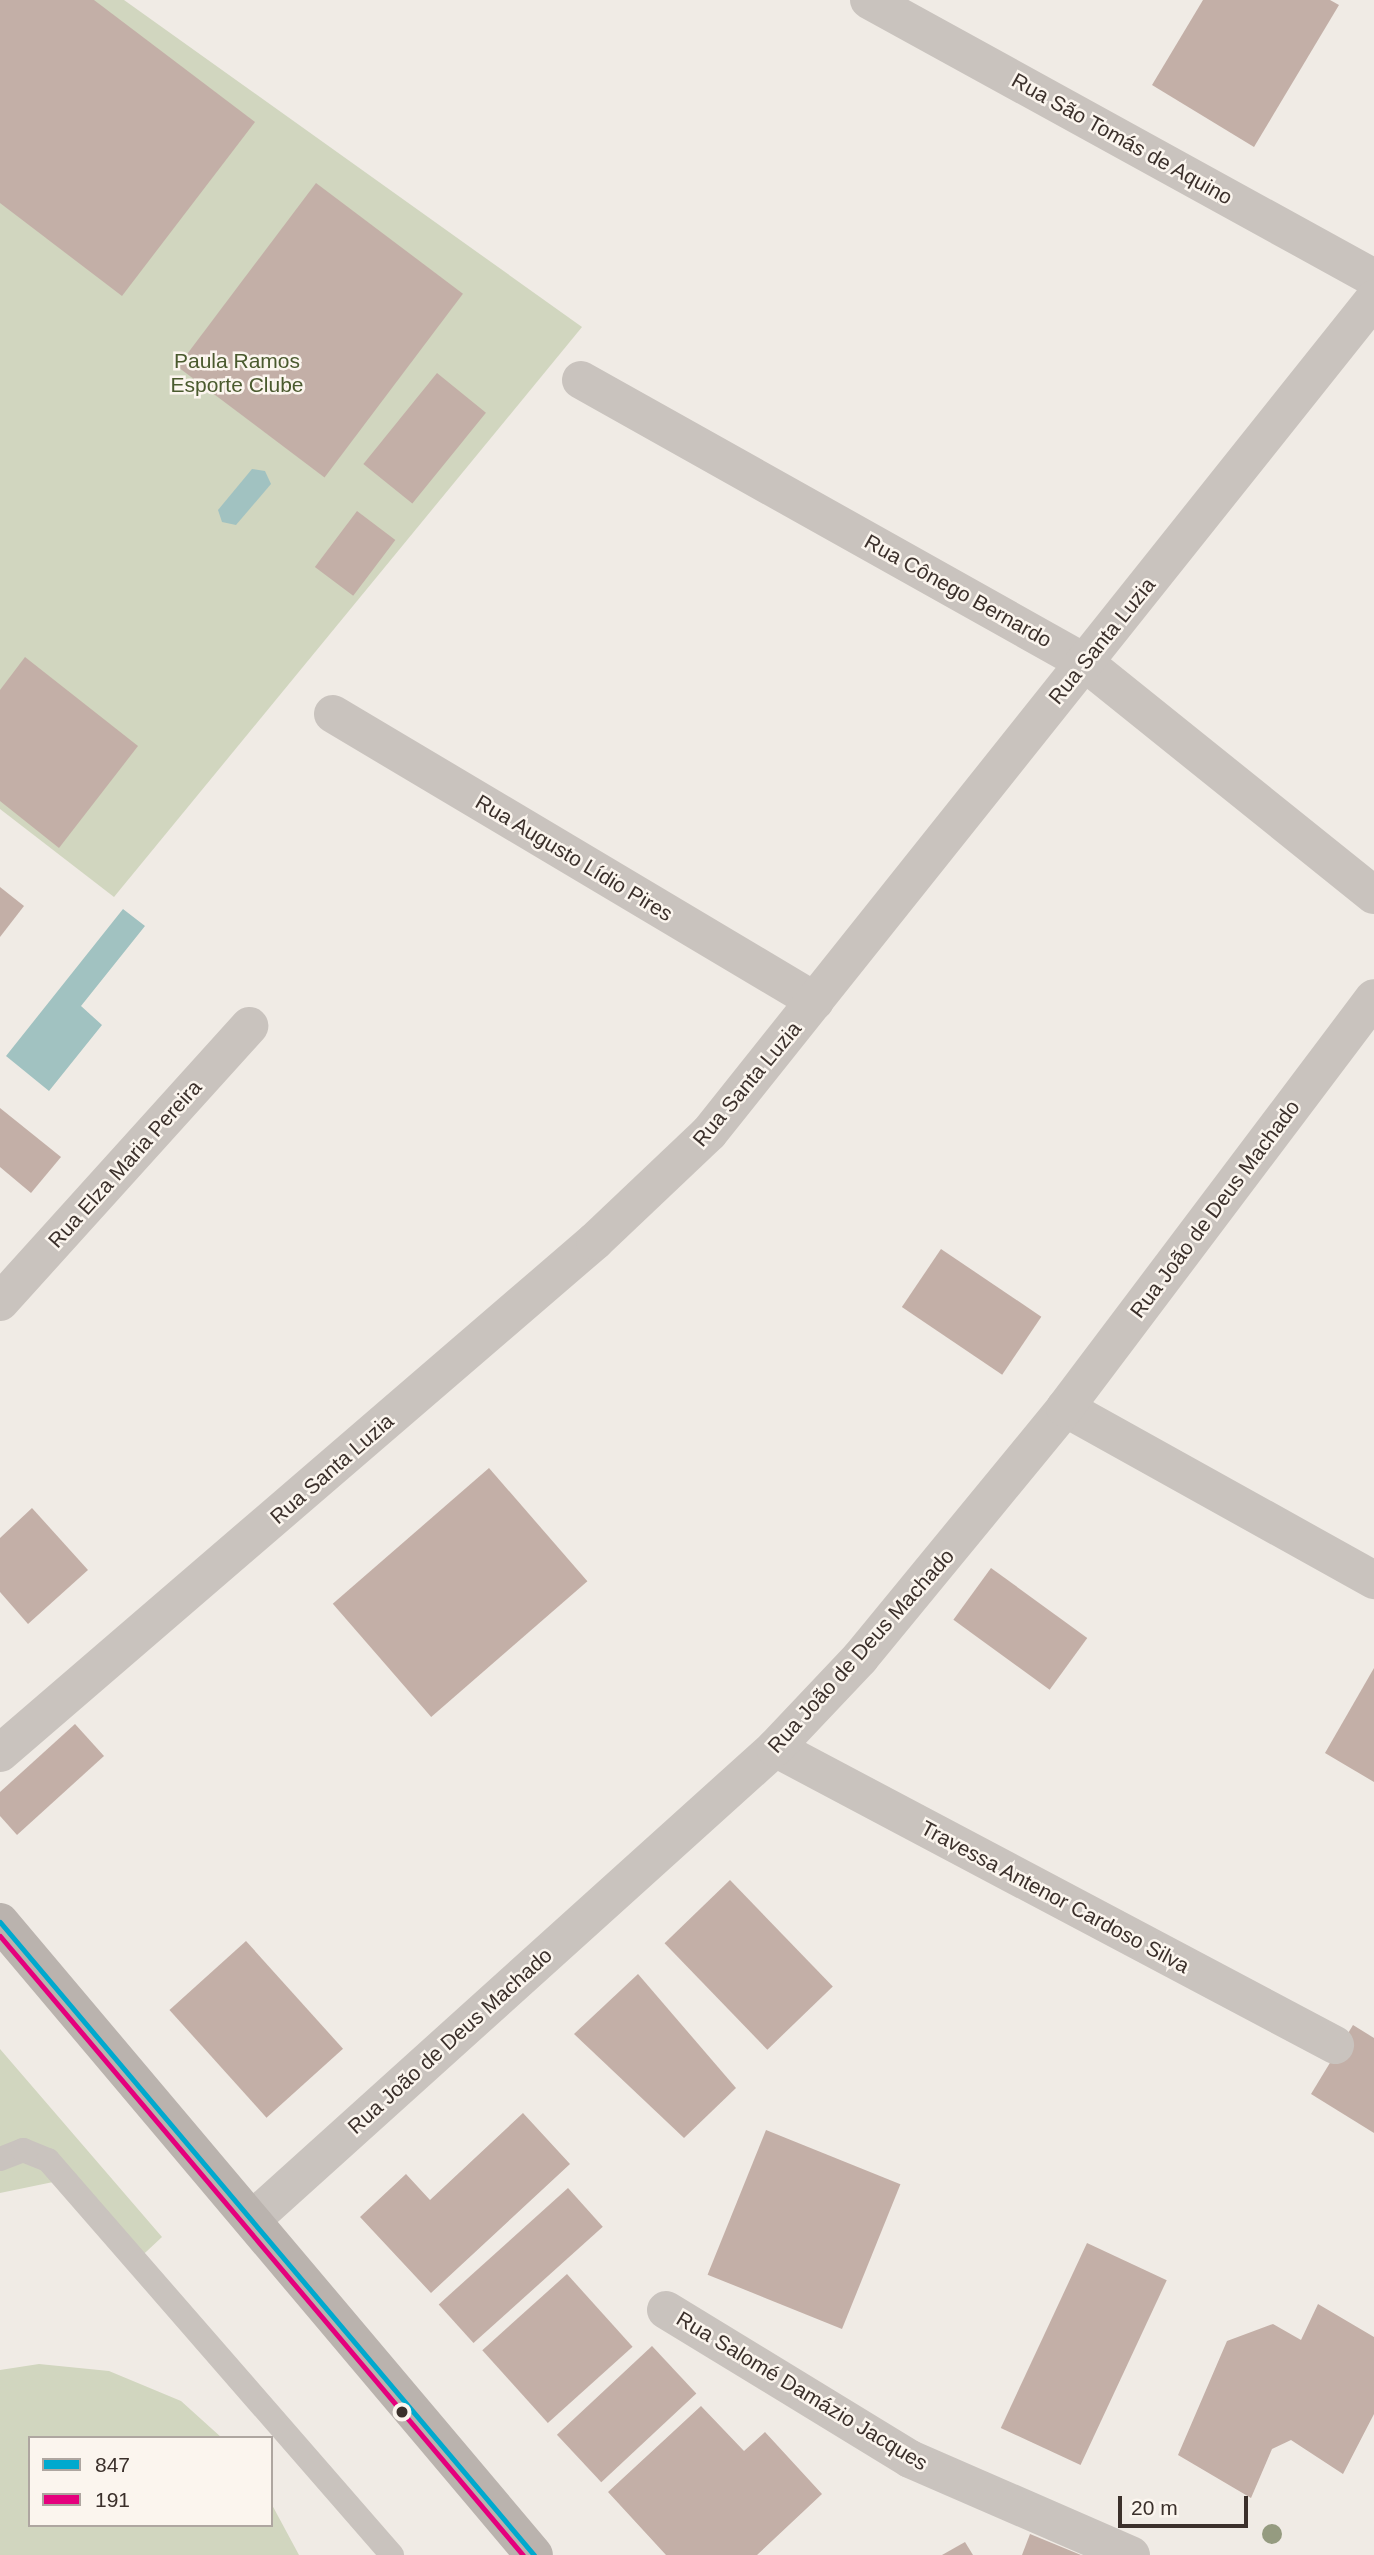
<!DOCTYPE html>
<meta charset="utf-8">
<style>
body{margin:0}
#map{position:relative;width:1374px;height:2555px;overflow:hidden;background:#f0ebe5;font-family:Arial,sans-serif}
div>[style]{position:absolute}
.green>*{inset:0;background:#d1d6bf}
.water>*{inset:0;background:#a1c2c1}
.building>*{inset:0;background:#c3afa7;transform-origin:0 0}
.lane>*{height:24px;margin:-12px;padding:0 12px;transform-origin:12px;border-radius:12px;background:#c9c3be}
.street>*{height:38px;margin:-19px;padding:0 19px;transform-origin:19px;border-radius:19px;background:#c9c3be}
.secondary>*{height:38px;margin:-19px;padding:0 19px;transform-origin:19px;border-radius:19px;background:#bab3ae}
.bus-1>*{height:5px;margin:-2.5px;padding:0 2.5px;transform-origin:2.5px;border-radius:2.5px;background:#00a9ce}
.bus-2>*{height:5px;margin:-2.5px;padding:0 2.5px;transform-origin:2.5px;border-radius:2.5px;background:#e5007d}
.trees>*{width:20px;height:20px;margin:-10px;border-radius:50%;background:#959b80}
.dots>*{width:19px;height:19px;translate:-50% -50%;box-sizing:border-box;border:4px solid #fbf5ee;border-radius:50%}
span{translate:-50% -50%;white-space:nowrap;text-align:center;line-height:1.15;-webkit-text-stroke:5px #fbf5ee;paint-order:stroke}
.street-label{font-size:21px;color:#3b302b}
.park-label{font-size:21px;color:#4a5a2e}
.legend{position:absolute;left:28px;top:2436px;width:245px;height:91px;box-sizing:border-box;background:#fbf5ee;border:2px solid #aea6a0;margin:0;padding:9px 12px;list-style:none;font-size:21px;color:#3b302b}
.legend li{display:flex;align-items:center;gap:14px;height:35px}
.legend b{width:35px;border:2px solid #aea6a0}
.scale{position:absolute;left:1118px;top:2496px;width:130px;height:32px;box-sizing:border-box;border:4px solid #3b302b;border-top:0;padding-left:9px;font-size:21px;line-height:24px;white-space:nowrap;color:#3b302b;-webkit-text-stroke:5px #fbf5ee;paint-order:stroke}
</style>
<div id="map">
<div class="green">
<div style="clip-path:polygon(0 0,124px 0,582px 327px,114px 897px,0 809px)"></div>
<div style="clip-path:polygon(0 2049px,162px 2237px,132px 2265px,58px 2181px,0 2193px)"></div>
<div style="clip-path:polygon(39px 2364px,109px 2371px,181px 2401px,222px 2438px,30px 2438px,30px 2525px,271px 2525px,271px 2503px,299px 2555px,0 2555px,0 2370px)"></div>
</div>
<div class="water">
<div style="clip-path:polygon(252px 469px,265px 471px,271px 484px,236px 525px,222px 522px,218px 510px)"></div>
<div style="clip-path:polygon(123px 909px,145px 926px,81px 1006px,102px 1025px,49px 1091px,6px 1056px)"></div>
</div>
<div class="building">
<div style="clip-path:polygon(0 0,94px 0,255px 122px,122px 296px,0 203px)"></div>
<div style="clip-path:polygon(1203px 0,1330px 0,1339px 5px,1254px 147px,1152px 85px)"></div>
<div style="left:316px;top:183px;width:184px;height:230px;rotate:37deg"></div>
<div style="left:437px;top:373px;width:63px;height:117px;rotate:39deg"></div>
<div style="left:357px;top:511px;width:48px;height:70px;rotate:37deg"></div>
<div style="clip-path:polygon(25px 657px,138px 746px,59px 848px,0 801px,0 690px)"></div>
<div style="clip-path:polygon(0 887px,24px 906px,0 937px)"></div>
<div style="clip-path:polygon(0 1108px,61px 1157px,31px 1193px,0 1167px)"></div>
<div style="left:941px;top:1249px;width:121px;height:70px;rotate:34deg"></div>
<div style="left:489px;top:1468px;width:150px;height:207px;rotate:49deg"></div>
<div style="clip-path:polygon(32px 1508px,88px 1570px,28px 1624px,0 1592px,0 1538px)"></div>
<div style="left:991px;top:1568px;width:119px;height:64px;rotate:36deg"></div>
<div style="clip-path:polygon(1374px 1668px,1374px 1782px,1325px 1753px)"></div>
<div style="clip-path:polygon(75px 1724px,104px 1756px,17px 1835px,0 1816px,0 1792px)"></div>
<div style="left:730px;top:1880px;width:148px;height:91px;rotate:46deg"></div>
<div style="left:246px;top:1941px;width:145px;height:103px;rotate:48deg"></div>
<div style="clip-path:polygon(638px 1974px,736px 2088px,684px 2138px,574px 2034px)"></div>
<div style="clip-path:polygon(1353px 2025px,1374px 2038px,1374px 2133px,1311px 2094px)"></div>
<div style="clip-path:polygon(523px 2113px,570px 2164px,431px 2293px,360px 2217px,406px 2174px,430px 2200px)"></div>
<div style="left:766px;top:2130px;width:145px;height:156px;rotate:22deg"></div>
<div style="left:568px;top:2188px;width:52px;height:174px;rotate:48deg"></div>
<div style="left:1087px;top:2243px;width:88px;height:204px;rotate:25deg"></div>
<div style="left:567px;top:2274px;width:98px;height:114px;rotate:48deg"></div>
<div style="clip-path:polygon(1318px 2304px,1374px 2337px,1374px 2414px,1343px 2474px,1291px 2440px,1272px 2449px,1251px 2498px,1178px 2455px,1227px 2341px,1273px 2324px,1301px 2340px)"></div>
<div style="left:652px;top:2346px;width:65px;height:130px;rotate:47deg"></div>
<div style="clip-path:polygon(701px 2406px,744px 2451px,765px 2432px,822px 2494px,757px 2555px,666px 2555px,608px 2492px)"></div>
<div style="clip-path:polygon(1030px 2534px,1081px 2555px,1022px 2555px)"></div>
<div style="clip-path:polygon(965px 2542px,973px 2555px,942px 2555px)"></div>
</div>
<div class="lane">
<div style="left:0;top:2159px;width:25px;rotate:-21deg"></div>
<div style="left:23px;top:2150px;width:27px;rotate:22deg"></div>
<div style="left:48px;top:2160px;width:524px;rotate:48.95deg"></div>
</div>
<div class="street">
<div style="left:869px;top:0;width:576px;rotate:28.83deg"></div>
<div style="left:581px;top:380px;width:577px;rotate:29.28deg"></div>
<div style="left:1084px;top:662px;width:372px;rotate:38.8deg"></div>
<div style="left:333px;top:714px;width:561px;rotate:30.77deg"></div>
<div style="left:0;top:1302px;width:372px;rotate:-47.9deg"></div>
<div style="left:1065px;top:1408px;width:354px;rotate:29.1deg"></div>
<div style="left:775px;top:1748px;width:634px;rotate:27.94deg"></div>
<div style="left:0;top:1753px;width:785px;rotate:-40.71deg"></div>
<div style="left:595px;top:1241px;width:157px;rotate:-43.5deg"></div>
<div style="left:709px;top:1133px;width:1067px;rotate:-51.43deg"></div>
<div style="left:254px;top:2218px;width:702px;rotate:-42.05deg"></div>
<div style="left:775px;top:1748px;width:124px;rotate:-46.6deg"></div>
<div style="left:860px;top:1658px;width:323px;rotate:-50.6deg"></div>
<div style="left:1065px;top:1408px;width:513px;rotate:-53deg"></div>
<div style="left:666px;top:2310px;width:286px;rotate:31.4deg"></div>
<div style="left:910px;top:2459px;width:241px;rotate:23.5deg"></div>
</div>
<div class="secondary">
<div style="left:0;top:1922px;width:828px;rotate:49.85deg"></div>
</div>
<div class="bus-1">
<div style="left:0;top:1922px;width:828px;rotate:49.85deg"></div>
</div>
<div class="bus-2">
<div style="left:0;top:1936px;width:810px;rotate:49.81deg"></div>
</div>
<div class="trees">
<div style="left:1272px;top:2534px"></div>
</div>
<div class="dots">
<div style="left:402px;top:2412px;background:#3b302b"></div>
</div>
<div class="street-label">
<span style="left:1122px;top:139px;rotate:29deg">Rua São Tomás de Aquino</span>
<span style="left:958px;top:591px;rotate:29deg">Rua Cônego Bernardo</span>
<span style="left:1102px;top:641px;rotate:-51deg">Rua Santa Luzia</span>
<span style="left:574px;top:858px;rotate:31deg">Rua Augusto Lídio Pires</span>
<span style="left:747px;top:1084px;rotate:-50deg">Rua Santa Luzia</span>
<span style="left:125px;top:1164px;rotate:-48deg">Rua Elza Maria Pereira</span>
<span style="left:1215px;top:1209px;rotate:-53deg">Rua João de Deus Machado</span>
<span style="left:332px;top:1469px;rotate:-41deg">Rua Santa Luzia</span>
<span style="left:861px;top:1651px;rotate:-48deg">Rua João de Deus Machado</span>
<span style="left:1055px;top:1897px;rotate:28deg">Travessa Antenor Cardoso Silva</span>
<span style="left:450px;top:2041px;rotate:-42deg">Rua João de Deus Machado</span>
<span style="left:802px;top:2391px;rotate:31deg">Rua Salomé Damázio Jacques</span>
</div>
<div class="park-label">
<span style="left:237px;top:373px">Paula Ramos<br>Esporte Clube</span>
</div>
<ul class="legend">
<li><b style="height:9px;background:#00a9ce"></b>847</li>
<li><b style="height:9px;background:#e5007d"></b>191</li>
</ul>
<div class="scale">20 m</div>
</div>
